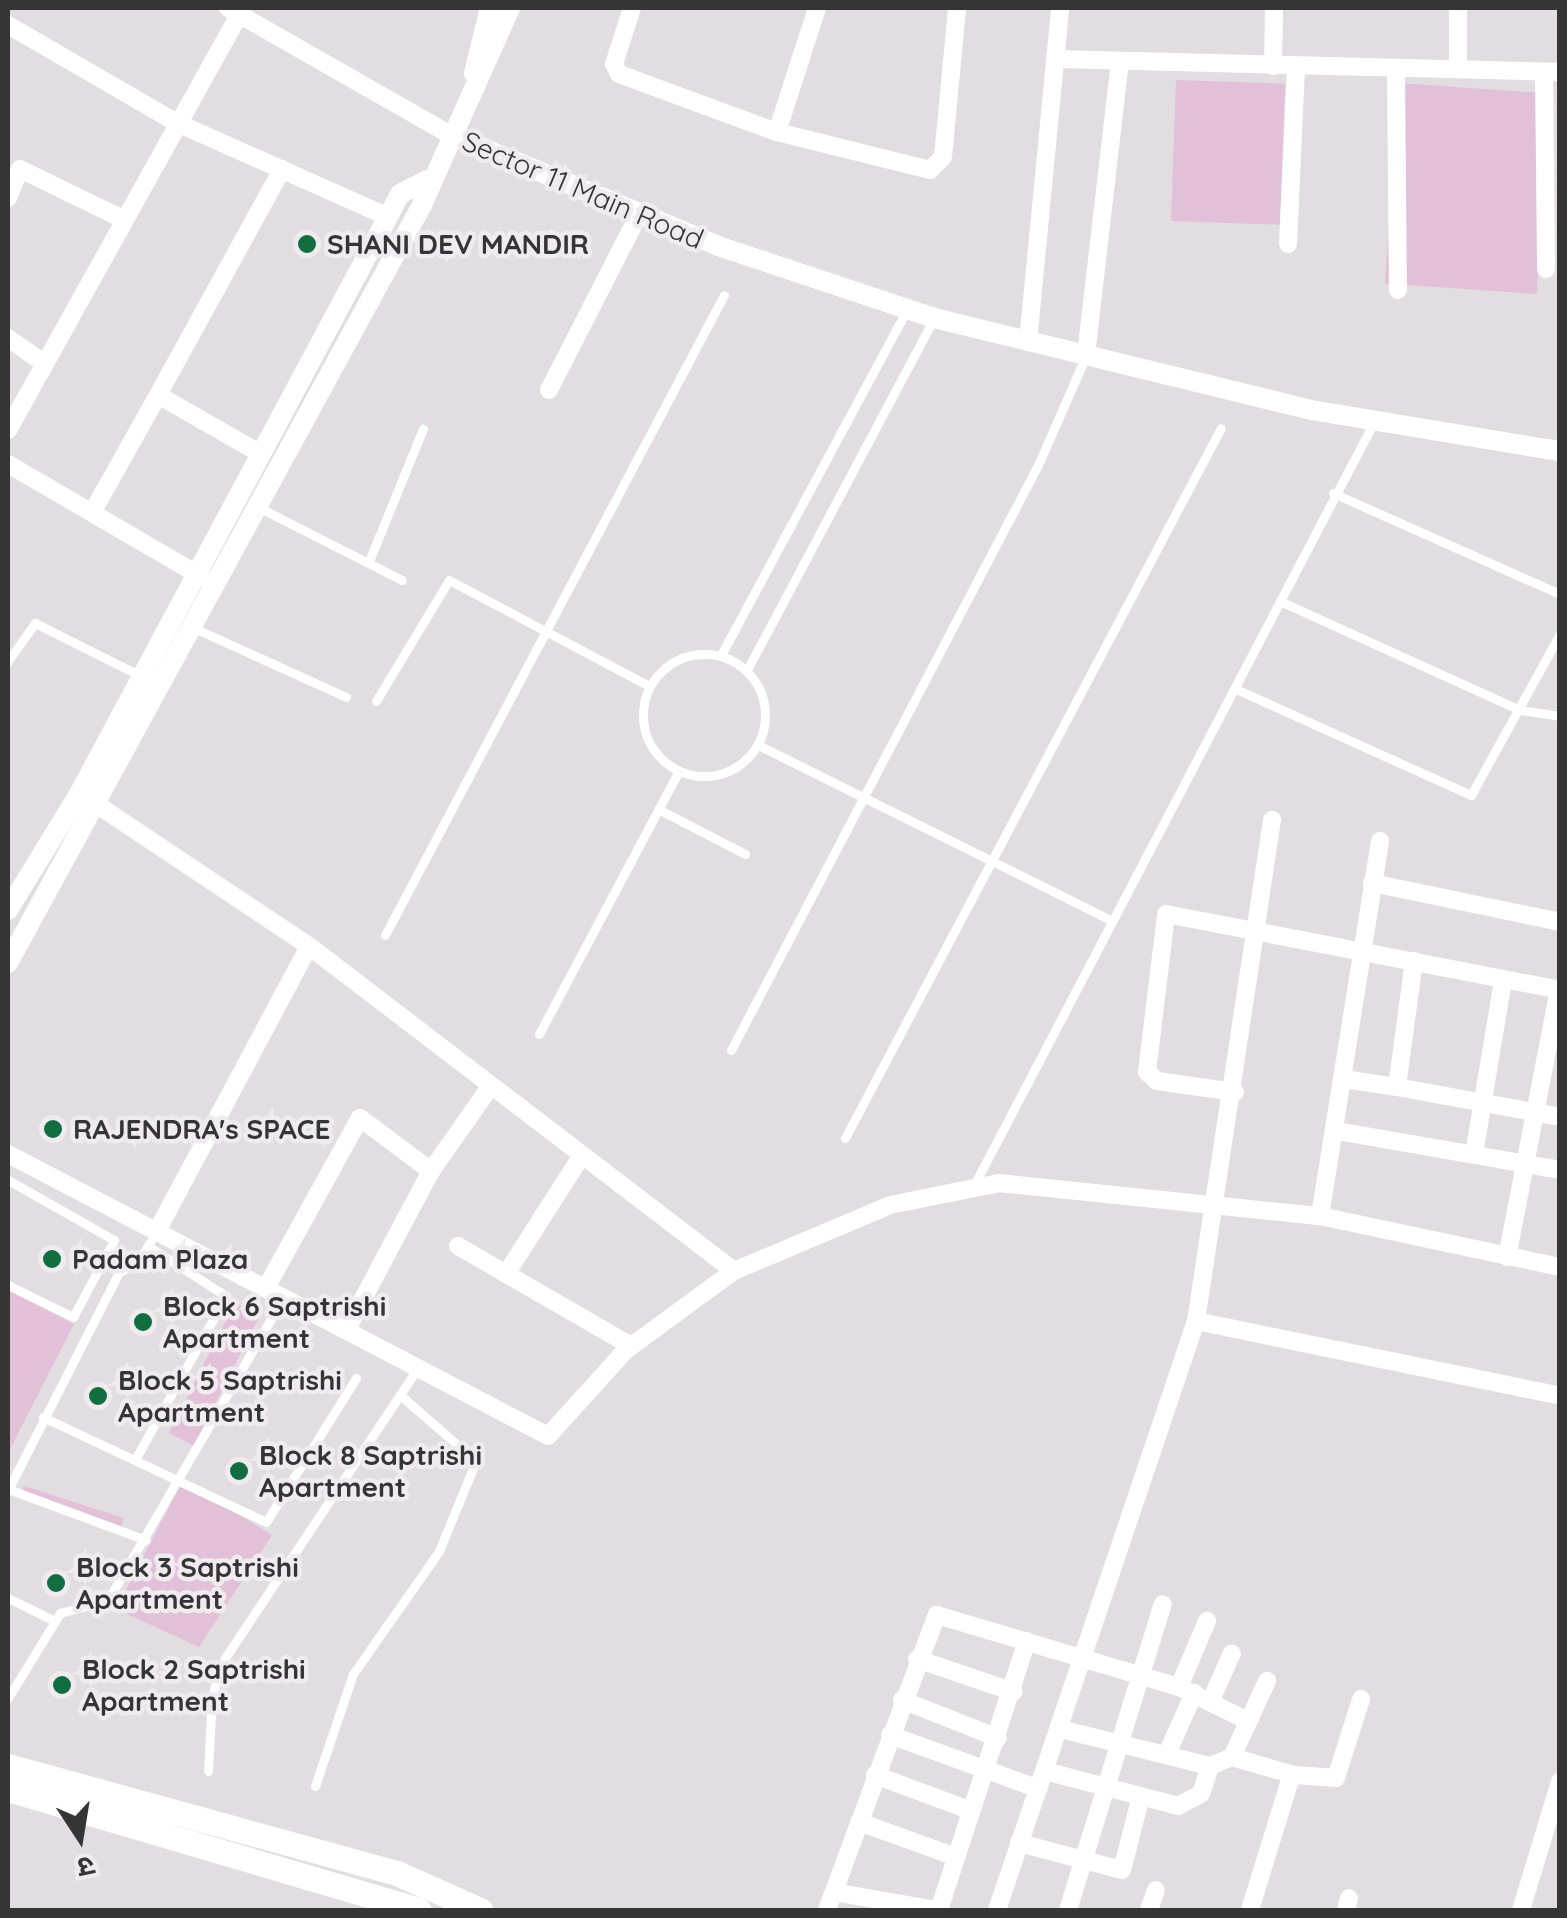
<!DOCTYPE html>
<meta charset="utf-8">
<style>
body{margin:0}
#map{position:relative;width:1567px;height:1918px;overflow:hidden;background:#e2dde0;font-family:Quicksand,"Noto Sans Devanagari",sans-serif}
div>[style]{position:absolute}
.green>*{inset:0;background:#e2c0d8;transform-origin:0 0}
.service>*{height:9px;margin:-4.5px;padding:0 4.5px;transform-origin:4.5px;border-radius:4.5px;background:#fff}
.service>.ring{margin:-4.5px;padding:0;box-sizing:content-box;background:none;border:9px solid #fff;border-radius:50%}
.minor>*{height:18px;margin:-9px;padding:0 9px;transform-origin:9px;border-radius:9px;background:#fff}
.tertiary>*{height:20px;margin:-10px;padding:0 10px;transform-origin:10px;border-radius:10px;background:#fff}
.secondary>*{height:25px;margin:-12.5px;padding:0 12.5px;transform-origin:12.5px;border-radius:12.5px;background:#fff}
.dots>*{width:28px;height:28px;translate:-50% -50%;box-sizing:border-box;border:5px solid #efebee;border-radius:50%}
span{translate:-50% -50%;white-space:nowrap;text-align:center;line-height:1.15;-webkit-text-stroke:9px #efebee;paint-order:stroke}
.street-label{font-size:28px;color:#363536}
.poi-label{font-size:28px;color:#363536;font-weight:700}
.left{translate:0 -50%;text-align:left}
.frame{position:absolute;inset:0;border:10px solid #363536;pointer-events:none}
.north{position:absolute;left:30px;top:1788px;width:100px;height:100px;-webkit-text-stroke:8px #efebee;paint-order:stroke;rotate:168deg;font-size:28px;font-weight:700;line-height:40px;text-align:center;color:#363536}
.north::after{content:'';display:block;margin:auto;width:35px;height:45px;background:#363536;clip-path:polygon(50% 0,100% 100%,50% 72%,0 100%)}
</style>
<div id="map">
<div class="green">
<div style="left:1176px;top:80px;width:109px;height:141px;rotate:2deg"></div>
<div style="left:1399px;top:83px;width:152px;height:201px;rotate:4deg"></div>
<div style="clip-path:polygon(8px 1290px,74px 1324px,8px 1453px)"></div>
<div style="left:235px;top:1303px;width:28px;height:146px;rotate:27deg"></div>
<div style="clip-path:polygon(183px 1480px,272px 1535px,199px 1647px,116px 1609px)"></div>
<div style="clip-path:polygon(24px 1486px,124px 1518px,118px 1534px,19px 1498px)"></div>
</div>
<div class="service">
<div style="left:1333px;top:493px;width:248px;rotate:24deg"></div>
<div style="left:260px;top:508px;width:159px;rotate:26.9deg"></div>
<div style="left:369px;top:561px;width:143px;rotate:-67.8deg"></div>
<div style="left:1282px;top:602px;width:261px;rotate:24.4deg"></div>
<div style="left:1520px;top:710px;width:40px;rotate:8.5deg"></div>
<div style="left:194px;top:628px;width:167px;rotate:24.4deg"></div>
<div class="ring" style="left:643px;top:654px;width:113px;height:113px"></div>
<div style="left:721px;top:655px;width:392px;rotate:-61.7deg"></div>
<div style="left:8px;top:661px;width:47px;rotate:-54.6deg"></div>
<div style="left:35px;top:623px;width:119px;rotate:26.6deg"></div>
<div style="left:747px;top:670px;width:399px;rotate:-62deg"></div>
<div style="left:1236px;top:689px;width:258px;rotate:24.3deg"></div>
<div style="left:1471px;top:795px;width:184px;rotate:-61.1deg"></div>
<div style="left:376px;top:701px;width:141px;rotate:-58.9deg"></div>
<div style="left:449px;top:580px;width:226px;rotate:27.9deg"></div>
<div style="left:758px;top:745px;width:393px;rotate:26.4deg"></div>
<div style="left:658px;top:809px;width:98px;rotate:27.3deg"></div>
<div style="left:385px;top:935px;width:724px;rotate:-62.09deg"></div>
<div style="left:539px;top:1034px;width:298px;rotate:-62deg"></div>
<div style="left:731px;top:1050px;width:661px;rotate:-62.31deg"></div>
<div style="left:1038px;top:465px;width:117px;rotate:-66.3deg"></div>
<div style="left:845px;top:1138px;width:803px;rotate:-62.1deg"></div>
<div style="left:8px;top:1180px;width:122px;rotate:29.5deg"></div>
<div style="left:114px;top:1240px;width:87px;rotate:118deg"></div>
<div style="left:73px;top:1317px;width:72px;rotate:-153.8deg"></div>
<div style="left:973px;top:1187px;width:864px;rotate:-62.34deg"></div>
<div style="left:43px;top:1417px;width:246px;rotate:25.2deg"></div>
<div style="left:266px;top:1522px;width:170px;rotate:-58deg"></div>
<div style="left:137px;top:1456px;width:183px;rotate:-60.9deg"></div>
<div style="left:226px;top:1296px;width:93px;rotate:-147.3deg"></div>
<div style="left:8px;top:1489px;width:147px;rotate:20.3deg"></div>
<div style="left:8px;top:1490px;width:245px;rotate:-63deg"></div>
<div style="left:119px;top:1272px;width:20px;rotate:-24deg"></div>
<div style="left:137px;top:1264px;width:39px;rotate:-59deg"></div>
<div style="left:8px;top:1598px;width:50px;rotate:26.1deg"></div>
<div style="left:8px;top:1698px;width:100px;rotate:-58.5deg"></div>
<div style="left:60px;top:1613px;width:50px;rotate:-15.2deg"></div>
<div style="left:108px;top:1600px;width:349px;rotate:-59.9deg"></div>
<div style="left:208px;top:1771px;width:76px;rotate:-87deg"></div>
<div style="left:212px;top:1695px;width:39px;rotate:-71deg"></div>
<div style="left:225px;top:1658px;width:351px;rotate:-56.4deg"></div>
<div style="left:315px;top:1786px;width:118px;rotate:-71.3deg"></div>
<div style="left:353px;top:1674px;width:150px;rotate:-55deg"></div>
<div style="left:439px;top:1551px;width:97px;rotate:-67.7deg"></div>
<div style="left:476px;top:1461px;width:101px;rotate:-139deg"></div>
</div>
<div class="minor">
<div style="left:228px;top:8px;width:252px;rotate:29.7deg"></div>
<div style="left:632px;top:8px;width:59px;rotate:107.8deg"></div>
<div style="left:614px;top:64px;width:11px;rotate:63deg"></div>
<div style="left:619px;top:74px;width:168px;rotate:20.2deg"></div>
<div style="left:777px;top:132px;width:158px;rotate:13.9deg"></div>
<div style="left:930px;top:170px;width:18px;rotate:-45deg"></div>
<div style="left:943px;top:157px;width:150px;rotate:-84.6deg"></div>
<div style="left:8px;top:25px;width:193px;rotate:30.1deg"></div>
<div style="left:175px;top:122px;width:233px;rotate:24deg"></div>
<div style="left:1057px;top:59px;width:503px;rotate:1.48deg"></div>
<div style="left:1273px;top:66px;width:58px;rotate:-89deg"></div>
<div style="left:1396px;top:68px;width:222px;rotate:89.5deg"></div>
<div style="left:1458px;top:68px;width:60px;rotate:-90deg"></div>
<div style="left:1544px;top:72px;width:197px;rotate:89.4deg"></div>
<div style="left:777px;top:132px;width:130px;rotate:-72.1deg"></div>
<div style="left:8px;top:198px;width:31px;rotate:-68deg"></div>
<div style="left:20px;top:169px;width:110px;rotate:25.9deg"></div>
<div style="left:1288px;top:244px;width:177px;rotate:-87.4deg"></div>
<div style="left:8px;top:338px;width:45px;rotate:35.1deg"></div>
<div style="left:1028px;top:342px;width:336px;rotate:-84.5deg"></div>
<div style="left:1086px;top:355px;width:296px;rotate:-83.4deg"></div>
<div style="left:549px;top:390px;width:198px;rotate:-62.9deg"></div>
<div style="left:158px;top:395px;width:258px;rotate:-61.2deg"></div>
<div style="left:8px;top:430px;width:476px;rotate:-60.9deg"></div>
<div style="left:8px;top:464px;width:230px;rotate:30.2deg"></div>
<div style="left:93px;top:511px;width:133px;rotate:-60.7deg"></div>
<div style="left:158px;top:395px;width:119px;rotate:29.8deg"></div>
<div style="left:84px;top:796px;width:270px;rotate:33.7deg"></div>
<div style="left:309px;top:946px;width:535px;rotate:37.41deg"></div>
<div style="left:1372px;top:883px;width:192px;rotate:11.7deg"></div>
<div style="left:1414px;top:961px;width:127px;rotate:97.7deg"></div>
<div style="left:1397px;top:1087px;width:166px;rotate:10.4deg"></div>
<div style="left:1344px;top:1079px;width:54px;rotate:8.6deg"></div>
<div style="left:1235px;top:1092px;width:79px;rotate:-172deg"></div>
<div style="left:1157px;top:1081px;width:13px;rotate:-138deg"></div>
<div style="left:1147px;top:1072px;width:159px;rotate:-83.1deg"></div>
<div style="left:1166px;top:914px;width:401px;rotate:10.9deg"></div>
<div style="left:1337px;top:1131px;width:226px;rotate:9.9deg"></div>
<div style="left:8px;top:1154px;width:609px;rotate:27.57deg"></div>
<div style="left:548px;top:1436px;width:116px;rotate:-47.8deg"></div>
<div style="left:626px;top:1350px;width:134px;rotate:-36.2deg"></div>
<div style="left:734px;top:1271px;width:169px;rotate:-22.9deg"></div>
<div style="left:890px;top:1205px;width:111px;rotate:-11.4deg"></div>
<div style="left:999px;top:1183px;width:323px;rotate:5.9deg"></div>
<div style="left:1320px;top:1216px;width:245px;rotate:12deg"></div>
<div style="left:1474px;top:1154px;width:175px;rotate:-80.5deg"></div>
<div style="left:1320px;top:1216px;width:380px;rotate:-80.9deg"></div>
<div style="left:157px;top:1231px;width:323px;rotate:-61.9deg"></div>
<div style="left:458px;top:1246px;width:200px;rotate:30deg"></div>
<div style="left:1507px;top:1257px;width:272px;rotate:-79deg"></div>
<div style="left:506px;top:1274px;width:141px;rotate:-57.4deg"></div>
<div style="left:266px;top:1288px;width:194px;rotate:-61.1deg"></div>
<div style="left:360px;top:1118px;width:89px;rotate:36.7deg"></div>
<div style="left:431px;top:1171px;width:103px;rotate:-54.9deg"></div>
<div style="left:1196px;top:1321px;width:372px;rotate:11.6deg"></div>
<div style="left:348px;top:1327px;width:177px;rotate:-62deg"></div>
<div style="left:917px;top:1659px;width:102px;rotate:18.8deg"></div>
<div style="left:1179px;top:1687px;width:72px;rotate:-67deg"></div>
<div style="left:902px;top:1700px;width:103px;rotate:21.6deg"></div>
<div style="left:1211px;top:1700px;width:51px;rotate:-65.9deg"></div>
<div style="left:1060px;top:1729px;width:154px;rotate:13.9deg"></div>
<div style="left:1210px;top:1766px;width:24px;rotate:-22deg"></div>
<div style="left:1232px;top:1757px;width:84px;rotate:-65.3deg"></div>
<div style="left:890px;top:1735px;width:158px;rotate:19.9deg"></div>
<div style="left:1167px;top:1754px;width:67px;rotate:-66.1deg"></div>
<div style="left:1232px;top:1757px;width:65px;rotate:16.2deg"></div>
<div style="left:1045px;top:1771px;width:138px;rotate:14.7deg"></div>
<div style="left:1178px;top:1806px;width:26px;rotate:-28deg"></div>
<div style="left:1201px;top:1794px;width:29px;rotate:-72deg"></div>
<div style="left:875px;top:1775px;width:103px;rotate:20.4deg"></div>
<div style="left:859px;top:1822px;width:103px;rotate:19.8deg"></div>
<div style="left:1019px;top:1843px;width:106px;rotate:14.7deg"></div>
<div style="left:1122px;top:1870px;width:76px;rotate:-75.6deg"></div>
<div style="left:834px;top:1892px;width:104px;rotate:10deg"></div>
<div style="left:827px;top:1910px;width:315px;rotate:-69.6deg"></div>
<div style="left:937px;top:1615px;width:252px;rotate:16.6deg"></div>
<div style="left:1179px;top:1687px;width:77px;rotate:26.2deg"></div>
<div style="left:939px;top:1910px;width:283px;rotate:-71.9deg"></div>
<div style="left:997px;top:1910px;width:622px;rotate:-71.33deg"></div>
<div style="left:1196px;top:1321px;width:507px;rotate:-81.37deg"></div>
<div style="left:1068px;top:1910px;width:320px;rotate:-72.8deg"></div>
<div style="left:1149px;top:1910px;width:21px;rotate:-71deg"></div>
<div style="left:1250px;top:1910px;width:133px;rotate:-72.9deg"></div>
<div style="left:1289px;top:1783px;width:9px;rotate:-58deg"></div>
<div style="left:1294px;top:1775px;width:42px;rotate:4.1deg"></div>
<div style="left:1336px;top:1778px;width:83px;rotate:-72.4deg"></div>
<div style="left:1346px;top:1910px;width:12px;rotate:-76deg"></div>
<div style="left:1521px;top:1910px;width:134px;rotate:-73.1deg"></div>
</div>
<div class="tertiary">
<div style="left:474px;top:73px;width:67px;rotate:-76.2deg"></div>
<div style="left:447px;top:133px;width:294px;rotate:22.6deg"></div>
<div style="left:718px;top:246px;width:228px;rotate:18.4deg"></div>
<div style="left:934px;top:318px;width:388px;rotate:13.7deg"></div>
<div style="left:1311px;top:410px;width:252px;rotate:9.4deg"></div>
<div style="left:8px;top:910px;width:136px;rotate:-58.5deg"></div>
<div style="left:79px;top:794px;width:680px;rotate:-61.85deg"></div>
<div style="left:400px;top:194px;width:30px;rotate:-27deg"></div>
<div style="left:8px;top:963px;width:864px;rotate:-61.36deg"></div>
<div style="left:422px;top:205px;width:216px;rotate:-65.9deg"></div>
</div>
<div class="secondary">
<div style="left:8px;top:1766px;width:406px;rotate:15.4deg"></div>
<div style="left:399px;top:1874px;width:89px;rotate:24deg"></div>
<div style="left:8px;top:1789px;width:428px;rotate:16.4deg"></div>
</div>
<div class="dots">
<div style="left:307px;top:244px;background:#126d41"></div>
<div style="left:53px;top:1129px;background:#126d41"></div>
<div style="left:52px;top:1259px;background:#126d41"></div>
<div style="left:143px;top:1322px;background:#126d41"></div>
<div style="left:98px;top:1396px;background:#126d41"></div>
<div style="left:239px;top:1471px;background:#126d41"></div>
<div style="left:56px;top:1583px;background:#126d41"></div>
<div style="left:62px;top:1685px;background:#126d41"></div>
</div>
<div class="street-label">
<span style="left:583px;top:190px;rotate:23deg">Sector 11 Main Road</span>
</div>
<div class="poi-label">
<span class="left" style="left:327px;top:244px">SHANI DEV MANDIR</span>
<span class="left" style="left:73px;top:1129px">RAJENDRA's SPACE</span>
<span class="left" style="left:72px;top:1259px">Padam Plaza</span>
<span class="left" style="left:163px;top:1322px">Block 6 Saptrishi<br>Apartment</span>
<span class="left" style="left:118px;top:1396px">Block 5 Saptrishi<br>Apartment</span>
<span class="left" style="left:259px;top:1471px">Block 8 Saptrishi<br>Apartment</span>
<span class="left" style="left:76px;top:1583px">Block 3 Saptrishi<br>Apartment</span>
<span class="left" style="left:82px;top:1685px">Block 2 Saptrishi<br>Apartment</span>
</div>
<div class="frame"></div>
<div class="north">उ</div>
</div>
